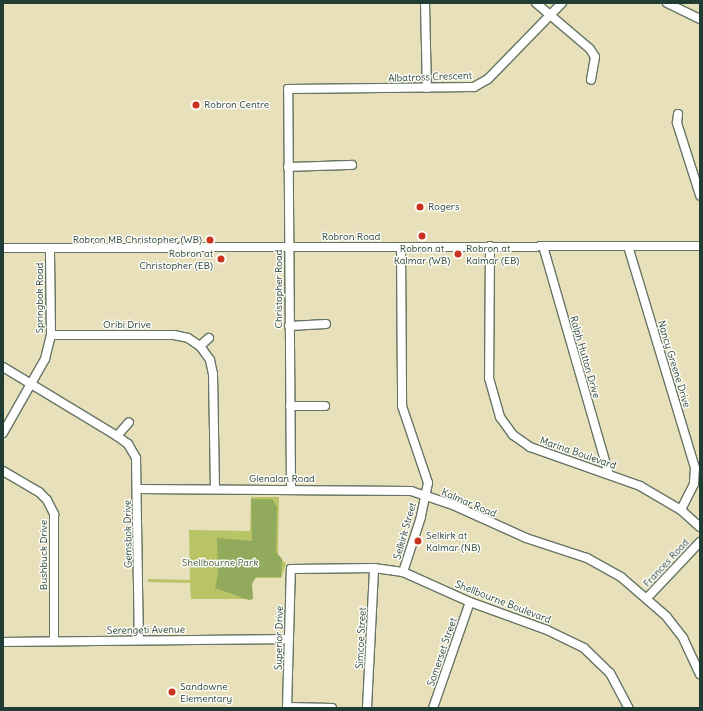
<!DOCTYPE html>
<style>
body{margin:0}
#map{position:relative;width:703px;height:711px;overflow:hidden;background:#e7e0bb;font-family:Delius,sans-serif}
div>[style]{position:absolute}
.green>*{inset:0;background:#b8c466}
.forest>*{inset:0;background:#92aa5b}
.roads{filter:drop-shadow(1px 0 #657663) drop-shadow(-1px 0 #657663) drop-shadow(0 1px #657663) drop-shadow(0 -1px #657663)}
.minor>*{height:8px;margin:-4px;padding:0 4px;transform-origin:4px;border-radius:4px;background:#fff}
.dots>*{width:11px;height:11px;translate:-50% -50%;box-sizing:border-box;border:2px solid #fdfcf7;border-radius:50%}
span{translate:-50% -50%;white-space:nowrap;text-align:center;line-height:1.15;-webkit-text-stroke:3px #fdfcf7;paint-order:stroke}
.street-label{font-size:10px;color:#1f3d34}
.poi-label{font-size:10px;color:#1f3d34}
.left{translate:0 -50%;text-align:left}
.right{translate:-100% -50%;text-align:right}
.park-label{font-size:10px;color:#455f40}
.frame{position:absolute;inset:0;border:4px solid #1f3d34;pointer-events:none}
</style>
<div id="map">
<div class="green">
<div style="clip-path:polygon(251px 497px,279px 497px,278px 555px,286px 564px,281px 578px,249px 578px,248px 599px,191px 599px,190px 583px,148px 582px,148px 579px,190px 580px,189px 530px,250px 531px)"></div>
</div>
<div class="forest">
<div style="clip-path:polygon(251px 499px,272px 499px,277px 507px,276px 552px,282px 559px,281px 577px,256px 577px,252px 584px,253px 599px,249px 600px,215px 588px,218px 575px,217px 538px,252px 541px)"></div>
</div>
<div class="roads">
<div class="minor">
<div style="left:425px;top:3px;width:85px;rotate:88.7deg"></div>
<div style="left:536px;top:3px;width:71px;rotate:40.4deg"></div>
<div style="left:590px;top:49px;width:9px;rotate:58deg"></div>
<div style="left:595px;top:57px;width:23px;rotate:100deg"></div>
<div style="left:667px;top:3px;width:37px;rotate:26deg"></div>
<div style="left:678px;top:114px;width:9px;rotate:96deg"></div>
<div style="left:677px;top:123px;width:76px;rotate:72.3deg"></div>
<div style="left:288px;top:167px;width:64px;rotate:-1.8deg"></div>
<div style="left:490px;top:246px;width:132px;rotate:90.4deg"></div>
<div style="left:489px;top:378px;width:41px;rotate:74.2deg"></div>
<div style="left:500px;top:417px;width:22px;rotate:54deg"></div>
<div style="left:513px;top:435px;width:21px;rotate:35deg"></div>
<div style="left:530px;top:447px;width:117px;rotate:19.5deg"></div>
<div style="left:640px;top:486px;width:48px;rotate:30.3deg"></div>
<div style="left:681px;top:510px;width:25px;rotate:42deg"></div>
<div style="left:543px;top:246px;width:237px;rotate:73.9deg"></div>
<div style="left:628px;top:246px;width:232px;rotate:73.2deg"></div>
<div style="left:695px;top:468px;width:16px;rotate:94deg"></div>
<div style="left:694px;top:484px;width:29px;rotate:117deg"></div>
<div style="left:401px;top:247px;width:159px;rotate:89.6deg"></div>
<div style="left:402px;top:406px;width:81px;rotate:71.3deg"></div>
<div style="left:428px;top:483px;width:35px;rotate:102deg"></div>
<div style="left:421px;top:517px;width:58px;rotate:108.1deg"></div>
<div style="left:3px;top:248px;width:697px;rotate:-0.16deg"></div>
<div style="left:289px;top:326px;width:37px;rotate:-3deg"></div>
<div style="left:51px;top:335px;width:123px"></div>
<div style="left:174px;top:335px;width:14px;rotate:12deg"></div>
<div style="left:188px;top:338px;width:14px;rotate:34deg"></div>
<div style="left:200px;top:346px;width:17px;rotate:54deg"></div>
<div style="left:210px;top:360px;width:14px;rotate:78deg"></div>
<div style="left:213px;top:374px;width:115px;rotate:89deg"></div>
<div style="left:200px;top:346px;width:12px;rotate:-42deg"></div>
<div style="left:3px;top:367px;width:133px;rotate:31.2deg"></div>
<div style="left:117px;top:436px;width:14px;rotate:36deg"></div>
<div style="left:128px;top:444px;width:16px;rotate:60deg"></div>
<div style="left:136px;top:458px;width:182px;rotate:89.1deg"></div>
<div style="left:290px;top:406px;width:35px"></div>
<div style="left:3px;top:433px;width:85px;rotate:-60.4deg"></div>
<div style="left:45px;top:359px;width:25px;rotate:-76deg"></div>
<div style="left:51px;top:335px;width:87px;rotate:-90.7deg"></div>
<div style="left:117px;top:436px;width:18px;rotate:-49deg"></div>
<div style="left:3px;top:471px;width:42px;rotate:30.3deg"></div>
<div style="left:39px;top:492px;width:11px;rotate:45deg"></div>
<div style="left:47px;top:500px;width:16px;rotate:63deg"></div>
<div style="left:54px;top:514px;width:127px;rotate:90deg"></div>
<div style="left:291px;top:488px;width:399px;rotate:-90.4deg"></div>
<div style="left:288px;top:89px;width:186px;rotate:-0.6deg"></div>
<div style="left:474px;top:87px;width:16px;rotate:-30deg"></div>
<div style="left:488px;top:79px;width:106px;rotate:-45.8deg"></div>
<div style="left:138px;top:489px;width:273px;rotate:0.4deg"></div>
<div style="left:411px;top:491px;width:44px;rotate:18.4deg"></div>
<div style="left:453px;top:505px;width:80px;rotate:24.3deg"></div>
<div style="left:526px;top:538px;width:64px;rotate:18.2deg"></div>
<div style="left:587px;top:558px;width:39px;rotate:29deg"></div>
<div style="left:621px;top:577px;width:60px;rotate:40.9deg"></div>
<div style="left:666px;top:616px;width:28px;rotate:52deg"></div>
<div style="left:683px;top:638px;width:40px;rotate:65deg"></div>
<div style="left:647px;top:598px;width:77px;rotate:-46.6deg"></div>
<div style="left:3px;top:642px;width:286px;rotate:-0.6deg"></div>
<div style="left:287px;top:707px;width:45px;rotate:1.3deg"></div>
<div style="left:287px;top:708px;width:139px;rotate:-88.4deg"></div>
<div style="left:291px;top:569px;width:83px;rotate:-0.7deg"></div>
<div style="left:374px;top:568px;width:29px;rotate:8deg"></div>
<div style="left:403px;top:572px;width:73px;rotate:24.1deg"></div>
<div style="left:470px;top:602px;width:82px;rotate:20deg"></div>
<div style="left:547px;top:630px;width:41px;rotate:25.9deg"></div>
<div style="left:584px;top:648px;width:36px;rotate:44deg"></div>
<div style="left:610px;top:673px;width:40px;rotate:62deg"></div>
<div style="left:367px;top:708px;width:140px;rotate:-87.1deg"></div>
<div style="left:433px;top:708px;width:112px;rotate:-70.8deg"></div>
</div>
</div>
<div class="dots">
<div style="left:196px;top:105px;background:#c8321e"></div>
<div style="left:420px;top:207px;background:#c8321e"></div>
<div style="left:422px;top:236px;background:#c8321e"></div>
<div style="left:210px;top:240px;background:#c8321e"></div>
<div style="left:458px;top:254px;background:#c8321e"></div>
<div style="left:221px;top:259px;background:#c8321e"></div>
<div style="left:418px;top:541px;background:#c8321e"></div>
<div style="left:172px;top:692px;background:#c8321e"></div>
</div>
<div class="street-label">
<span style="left:430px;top:77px;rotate:-2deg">Albatross Crescent</span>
<span style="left:351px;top:237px">Robron Road</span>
<span style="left:279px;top:289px;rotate:-90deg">Christopher Road</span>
<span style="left:40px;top:298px;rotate:-90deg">Springbok Road</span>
<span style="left:127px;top:325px">Oribi Drive</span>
<span style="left:585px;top:357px;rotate:74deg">Ralph Hutton Drive</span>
<span style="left:674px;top:364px;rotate:73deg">Nancy Greene Drive</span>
<span style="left:578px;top:453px;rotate:19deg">Marina Boulevard</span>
<span style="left:282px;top:479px">Glenalan Road</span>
<span style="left:469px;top:503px;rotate:23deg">Kalmar Road</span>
<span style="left:405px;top:531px;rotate:-74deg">Selkirk Street</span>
<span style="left:128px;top:534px;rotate:-91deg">Gemsbok Drive</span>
<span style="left:44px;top:555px;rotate:-90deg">Bushbuck Drive</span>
<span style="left:666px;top:563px;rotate:-47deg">Frances Road</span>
<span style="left:503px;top:602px;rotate:21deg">Shellbourne Boulevard</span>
<span style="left:146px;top:630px;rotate:-1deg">Serengeti Avenue</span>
<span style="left:279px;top:638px;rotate:-89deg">Superior Drive</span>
<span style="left:361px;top:638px;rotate:-87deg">Simcoe Street</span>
<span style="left:442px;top:652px;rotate:-71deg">Somerset Street</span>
</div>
<div class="poi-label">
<span class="left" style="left:204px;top:105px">Robron Centre</span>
<span class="left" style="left:428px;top:207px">Rogers</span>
<span class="right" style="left:202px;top:240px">Robron MB Christopher (WB)</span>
<span style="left:422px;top:254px">Robron at<br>Kalmar (WB)</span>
<span class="left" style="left:466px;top:254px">Robron at<br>Kalmar (EB)</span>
<span class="right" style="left:213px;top:259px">Robron at<br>Christopher (EB)</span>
<span class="left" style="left:426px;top:541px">Selkirk at<br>Kalmar (NB)</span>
<span class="left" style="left:180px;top:692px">Sandowne<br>Elementary</span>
</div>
<div class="park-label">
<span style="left:220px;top:563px">Shellbourne Park</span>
</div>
<div class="frame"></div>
</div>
